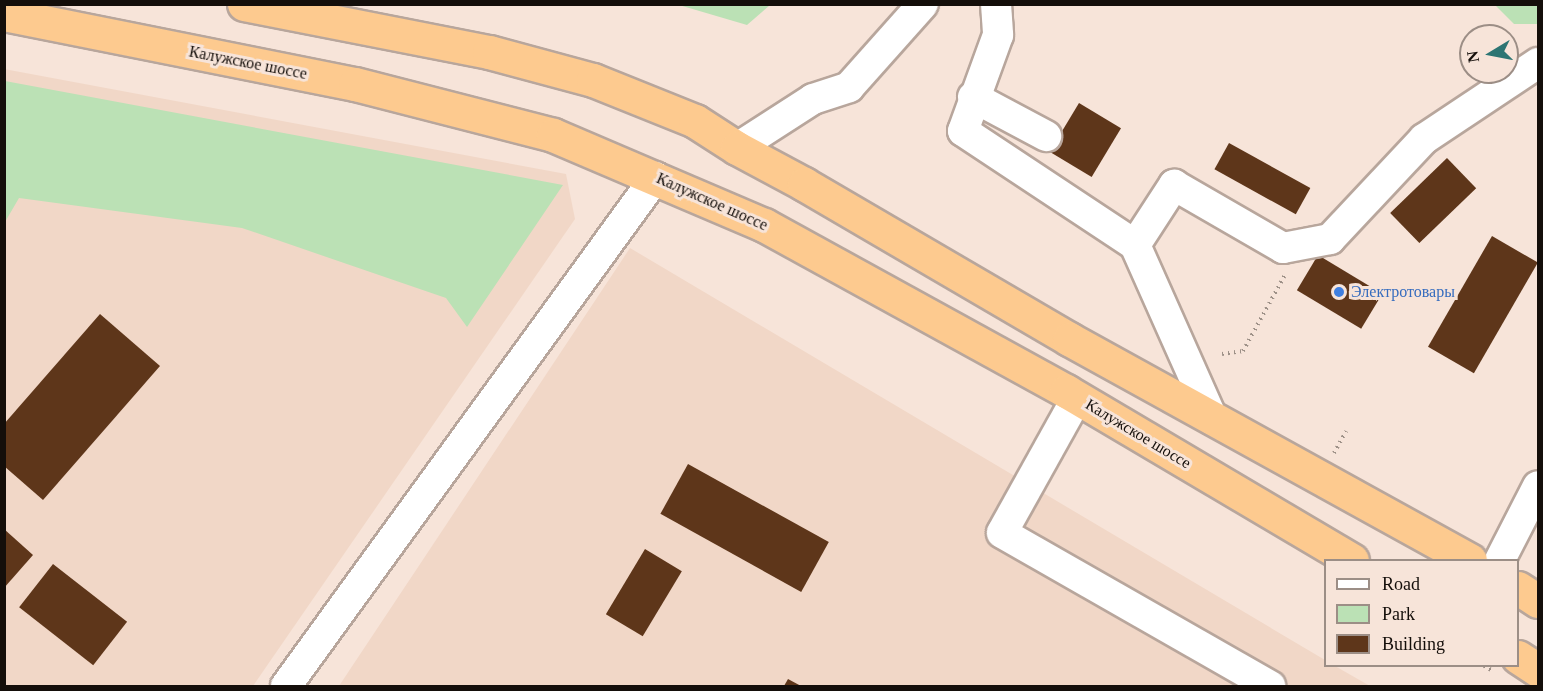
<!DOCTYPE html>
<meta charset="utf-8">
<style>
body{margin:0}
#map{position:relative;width:1543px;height:691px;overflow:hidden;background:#f7e4d9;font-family:Georgia,serif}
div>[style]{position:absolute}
.built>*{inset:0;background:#f1d7c7}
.green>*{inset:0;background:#bbe1b5}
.building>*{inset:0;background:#5e361a;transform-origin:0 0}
.path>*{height:4px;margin-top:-2px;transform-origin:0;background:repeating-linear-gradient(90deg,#9d9087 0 1.5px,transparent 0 6px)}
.roads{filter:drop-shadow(2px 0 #b8a69c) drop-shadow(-2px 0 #b8a69c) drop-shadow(0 2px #b8a69c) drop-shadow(0 -2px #b8a69c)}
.minor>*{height:30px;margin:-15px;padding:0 15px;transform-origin:15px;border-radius:15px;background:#fff}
.highway>*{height:33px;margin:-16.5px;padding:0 16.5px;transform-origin:16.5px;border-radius:16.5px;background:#fdca8f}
.dots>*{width:16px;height:16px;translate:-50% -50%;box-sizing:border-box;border:3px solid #f7e4d9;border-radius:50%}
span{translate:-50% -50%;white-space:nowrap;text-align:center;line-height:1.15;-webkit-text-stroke:6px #f7e4d9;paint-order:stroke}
.street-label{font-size:16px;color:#140e0a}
.shop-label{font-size:16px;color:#366cbe}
.left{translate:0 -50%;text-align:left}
.frame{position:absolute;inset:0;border:6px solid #140e0a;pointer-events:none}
.legend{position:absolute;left:1324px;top:559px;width:195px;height:108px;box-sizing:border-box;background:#f7e4d9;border:2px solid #9c8e86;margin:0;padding:8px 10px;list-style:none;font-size:18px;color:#140e0a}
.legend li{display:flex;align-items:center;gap:12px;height:30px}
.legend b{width:30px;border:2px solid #9c8e86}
.north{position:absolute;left:1459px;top:24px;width:60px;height:60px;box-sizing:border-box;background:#f7e4d9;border:2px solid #9c8e86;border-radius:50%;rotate:260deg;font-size:16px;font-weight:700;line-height:24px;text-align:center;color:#140e0a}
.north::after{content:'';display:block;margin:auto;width:21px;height:27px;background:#2c7573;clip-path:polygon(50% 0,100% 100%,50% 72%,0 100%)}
</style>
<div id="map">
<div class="built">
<div style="clip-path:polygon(4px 69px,566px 174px,575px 219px,253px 686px,5px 686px)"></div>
<div style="clip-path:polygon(630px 248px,1325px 660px,1326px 666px,1335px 666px,1370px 686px,339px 686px)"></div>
</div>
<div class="green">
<div style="clip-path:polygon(679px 5px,770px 4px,770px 5px,747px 25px)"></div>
<div style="clip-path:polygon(1495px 5px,1538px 5px,1538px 24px,1514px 24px)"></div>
<div style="clip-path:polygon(5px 81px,563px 185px,467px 327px,446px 298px,242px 228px,19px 198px,5px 222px)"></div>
</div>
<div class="building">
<div style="left:1079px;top:103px;width:49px;height:57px;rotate:31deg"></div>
<div style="left:1229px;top:143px;width:93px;height:30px;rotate:29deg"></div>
<div style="left:1447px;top:158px;width:42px;height:79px;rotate:46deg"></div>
<div style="left:1492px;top:236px;width:53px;height:128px;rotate:30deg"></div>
<div style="left:1318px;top:255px;width:75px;height:41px;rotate:31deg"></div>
<div style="clip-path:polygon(100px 314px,160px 366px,43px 500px,4px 466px,4px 424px)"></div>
<div style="left:688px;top:464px;width:161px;height:57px;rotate:29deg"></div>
<div style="clip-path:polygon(4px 529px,33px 555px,4px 588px)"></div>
<div style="left:645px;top:549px;width:43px;height:76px;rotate:31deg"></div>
<div style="left:53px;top:564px;width:94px;height:55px;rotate:38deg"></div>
<div style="clip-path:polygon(788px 679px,801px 686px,784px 686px)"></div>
</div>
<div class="path">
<div style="left:1222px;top:354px;width:21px;rotate:-8deg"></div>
<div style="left:1243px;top:351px;width:89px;rotate:-61.1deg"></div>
<div style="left:1334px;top:453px;width:25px;rotate:-61deg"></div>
<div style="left:1484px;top:666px;width:10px;rotate:29deg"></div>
</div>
<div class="roads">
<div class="minor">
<div style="left:996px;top:4px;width:31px;rotate:86deg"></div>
<div style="left:998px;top:35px;width:102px;rotate:110deg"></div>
<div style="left:963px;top:131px;width:206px;rotate:33.5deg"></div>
<div style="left:973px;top:97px;width:83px;rotate:28.1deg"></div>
<div style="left:737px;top:148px;width:90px;rotate:-32.8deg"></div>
<div style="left:813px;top:99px;width:38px;rotate:-18deg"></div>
<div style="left:849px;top:87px;width:111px;rotate:-48.3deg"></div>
<div style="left:1077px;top:398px;width:154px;rotate:119.1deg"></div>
<div style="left:1002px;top:533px;width:309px;rotate:29.7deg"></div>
<div style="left:1213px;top:420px;width:192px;rotate:-114deg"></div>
<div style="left:1135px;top:245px;width:72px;rotate:-57deg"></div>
<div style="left:1174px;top:185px;width:126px;rotate:30deg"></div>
<div style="left:1283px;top:248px;width:48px;rotate:-10.8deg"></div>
<div style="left:1330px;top:239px;width:137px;rotate:-46.8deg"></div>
<div style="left:1424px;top:139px;width:137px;rotate:-33.7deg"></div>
<div style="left:1500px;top:560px;width:83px;rotate:-62.8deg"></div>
<div style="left:286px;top:686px;width:629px;rotate:-53.99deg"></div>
</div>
<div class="highway">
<div style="left:244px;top:4px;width:250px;rotate:11.1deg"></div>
<div style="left:489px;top:52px;width:108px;rotate:15.1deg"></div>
<div style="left:593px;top:80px;width:110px;rotate:21.9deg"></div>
<div style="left:695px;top:121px;width:50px;rotate:32.7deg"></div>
<div style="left:737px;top:148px;width:76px;rotate:28.2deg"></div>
<div style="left:804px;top:184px;width:307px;rotate:30.3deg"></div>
<div style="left:1069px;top:339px;width:458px;rotate:28.9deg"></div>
<div style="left:4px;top:14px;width:358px;rotate:11.3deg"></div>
<div style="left:355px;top:84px;width:204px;rotate:14.4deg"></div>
<div style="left:553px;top:135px;width:229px;rotate:23.1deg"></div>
<div style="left:764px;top:225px;width:345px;rotate:28.8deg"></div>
<div style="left:1066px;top:391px;width:332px;rotate:30.6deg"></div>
<div style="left:1518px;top:588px;width:24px;rotate:33deg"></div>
<div style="left:1518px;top:657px;width:24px;rotate:33deg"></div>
</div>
</div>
<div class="dots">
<div style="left:1339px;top:292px;background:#3f7fe0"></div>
</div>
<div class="street-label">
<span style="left:248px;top:63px;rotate:11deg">Калужское шоссе</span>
<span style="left:712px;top:202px;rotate:24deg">Калужское шоссе</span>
<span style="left:1138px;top:434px;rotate:31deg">Калужское шоссе</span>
</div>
<div class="shop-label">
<span class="left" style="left:1351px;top:292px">Электротовары</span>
</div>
<div class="frame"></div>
<ul class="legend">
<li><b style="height:8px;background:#fff"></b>Road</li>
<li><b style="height:16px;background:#bbe1b5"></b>Park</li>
<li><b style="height:16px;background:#5e361a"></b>Building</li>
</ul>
<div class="north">N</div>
</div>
